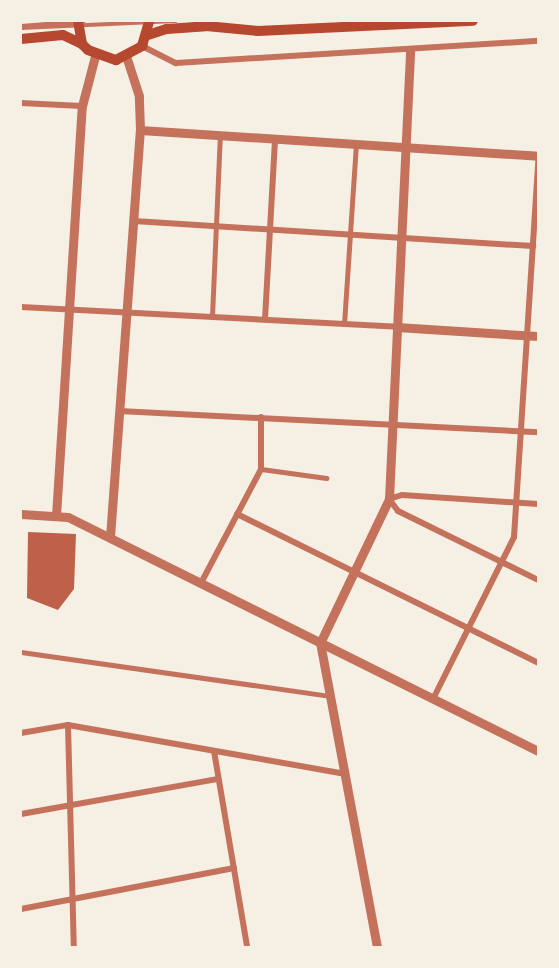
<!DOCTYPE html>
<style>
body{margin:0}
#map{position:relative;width:559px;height:968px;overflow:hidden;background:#f6efe4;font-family:"Golos Text",sans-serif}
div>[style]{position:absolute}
.building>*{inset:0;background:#bf614a}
.service>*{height:4px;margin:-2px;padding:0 2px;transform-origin:2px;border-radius:2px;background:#c5725c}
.pedestrian>*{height:5px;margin:-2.5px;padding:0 2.5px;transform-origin:2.5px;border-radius:2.5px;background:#c5725c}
.minor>*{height:6px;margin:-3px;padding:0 3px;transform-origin:3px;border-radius:3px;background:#c5725c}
.tertiary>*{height:9px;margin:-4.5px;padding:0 4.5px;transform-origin:4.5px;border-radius:4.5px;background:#c5725c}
.primary>*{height:10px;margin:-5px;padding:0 5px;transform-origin:5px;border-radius:5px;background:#b5482f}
span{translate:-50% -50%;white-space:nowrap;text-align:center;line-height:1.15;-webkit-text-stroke:4.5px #f6efe4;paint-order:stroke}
.frame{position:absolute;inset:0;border:22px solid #f6efe4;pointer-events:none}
</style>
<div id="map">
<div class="building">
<div style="clip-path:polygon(28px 532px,76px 534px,74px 589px,58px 610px,27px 598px)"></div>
</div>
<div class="service">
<div style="left:21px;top:26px;width:63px;rotate:-4.5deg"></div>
<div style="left:21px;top:28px;width:155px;rotate:-2.6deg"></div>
</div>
<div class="pedestrian">
<div style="left:212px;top:316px;width:180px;rotate:-87.5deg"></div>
<div style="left:344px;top:324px;width:180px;rotate:-86.2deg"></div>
<div style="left:261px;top:469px;width:66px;rotate:7.9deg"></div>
<div style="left:21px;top:652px;width:313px;rotate:8.1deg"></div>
</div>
<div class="minor">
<div style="left:142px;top:46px;width:38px;rotate:27deg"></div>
<div style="left:176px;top:63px;width:363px;rotate:-3.5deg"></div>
<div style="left:21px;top:103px;width:61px;rotate:2.8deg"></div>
<div style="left:134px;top:221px;width:400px;rotate:3.6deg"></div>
<div style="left:21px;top:307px;width:377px;rotate:3deg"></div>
<div style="left:265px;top:319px;width:180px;rotate:-86.8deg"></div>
<div style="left:119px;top:411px;width:420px;rotate:2.9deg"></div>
<div style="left:538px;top:504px;width:136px;rotate:-176.2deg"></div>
<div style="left:402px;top:495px;width:14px;rotate:163deg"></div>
<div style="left:389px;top:499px;width:15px;rotate:53deg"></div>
<div style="left:398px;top:511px;width:156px;rotate:26.2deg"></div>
<div style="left:237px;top:514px;width:336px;rotate:26.3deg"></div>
<div style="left:201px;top:583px;width:129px;rotate:-62.2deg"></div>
<div style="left:261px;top:469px;width:52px;rotate:-90deg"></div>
<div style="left:433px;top:699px;width:181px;rotate:-63.4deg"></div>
<div style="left:514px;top:537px;width:377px;rotate:-86.3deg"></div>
<div style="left:68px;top:725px;width:222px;rotate:88.5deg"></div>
<div style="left:21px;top:733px;width:48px;rotate:-9.7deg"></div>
<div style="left:68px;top:725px;width:282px;rotate:10deg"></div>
<div style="left:214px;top:751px;width:199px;rotate:80.4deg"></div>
<div style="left:21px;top:814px;width:199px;rotate:-10.1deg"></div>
<div style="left:21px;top:909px;width:217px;rotate:-10.9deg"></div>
</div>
<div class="tertiary">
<div style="left:140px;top:130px;width:399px;rotate:3.7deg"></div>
<div style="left:397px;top:327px;width:141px;rotate:3.7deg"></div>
<div style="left:21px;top:514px;width:47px;rotate:3.7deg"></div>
<div style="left:68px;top:517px;width:525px;rotate:26.47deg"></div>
<div style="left:56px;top:516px;width:411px;rotate:-86.4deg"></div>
<div style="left:82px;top:106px;width:52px;rotate:-75.4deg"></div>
<div style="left:110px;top:537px;width:408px;rotate:-85.8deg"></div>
<div style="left:140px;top:130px;width:34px;rotate:-92deg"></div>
<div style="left:139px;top:96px;width:40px;rotate:-108deg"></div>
<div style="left:377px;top:947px;width:309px;rotate:-100.6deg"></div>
<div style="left:320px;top:643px;width:160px;rotate:-64.4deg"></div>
<div style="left:389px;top:499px;width:449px;rotate:-87.3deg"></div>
</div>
<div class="primary">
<div style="left:78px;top:21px;width:23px;rotate:80deg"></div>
<div style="left:82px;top:44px;width:8px;rotate:45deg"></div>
<div style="left:88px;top:50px;width:30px;rotate:20deg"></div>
<div style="left:116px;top:60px;width:30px;rotate:-28deg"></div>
<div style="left:142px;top:46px;width:26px;rotate:-74deg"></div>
<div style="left:148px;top:35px;width:20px;rotate:-18deg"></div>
<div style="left:167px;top:29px;width:39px;rotate:-4deg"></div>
<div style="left:206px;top:26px;width:52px;rotate:5.5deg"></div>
<div style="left:258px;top:31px;width:215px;rotate:-2.7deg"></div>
<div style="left:21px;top:39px;width:42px;rotate:-5.4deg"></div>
<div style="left:63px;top:35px;width:21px;rotate:25deg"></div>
</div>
<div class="frame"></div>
</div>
